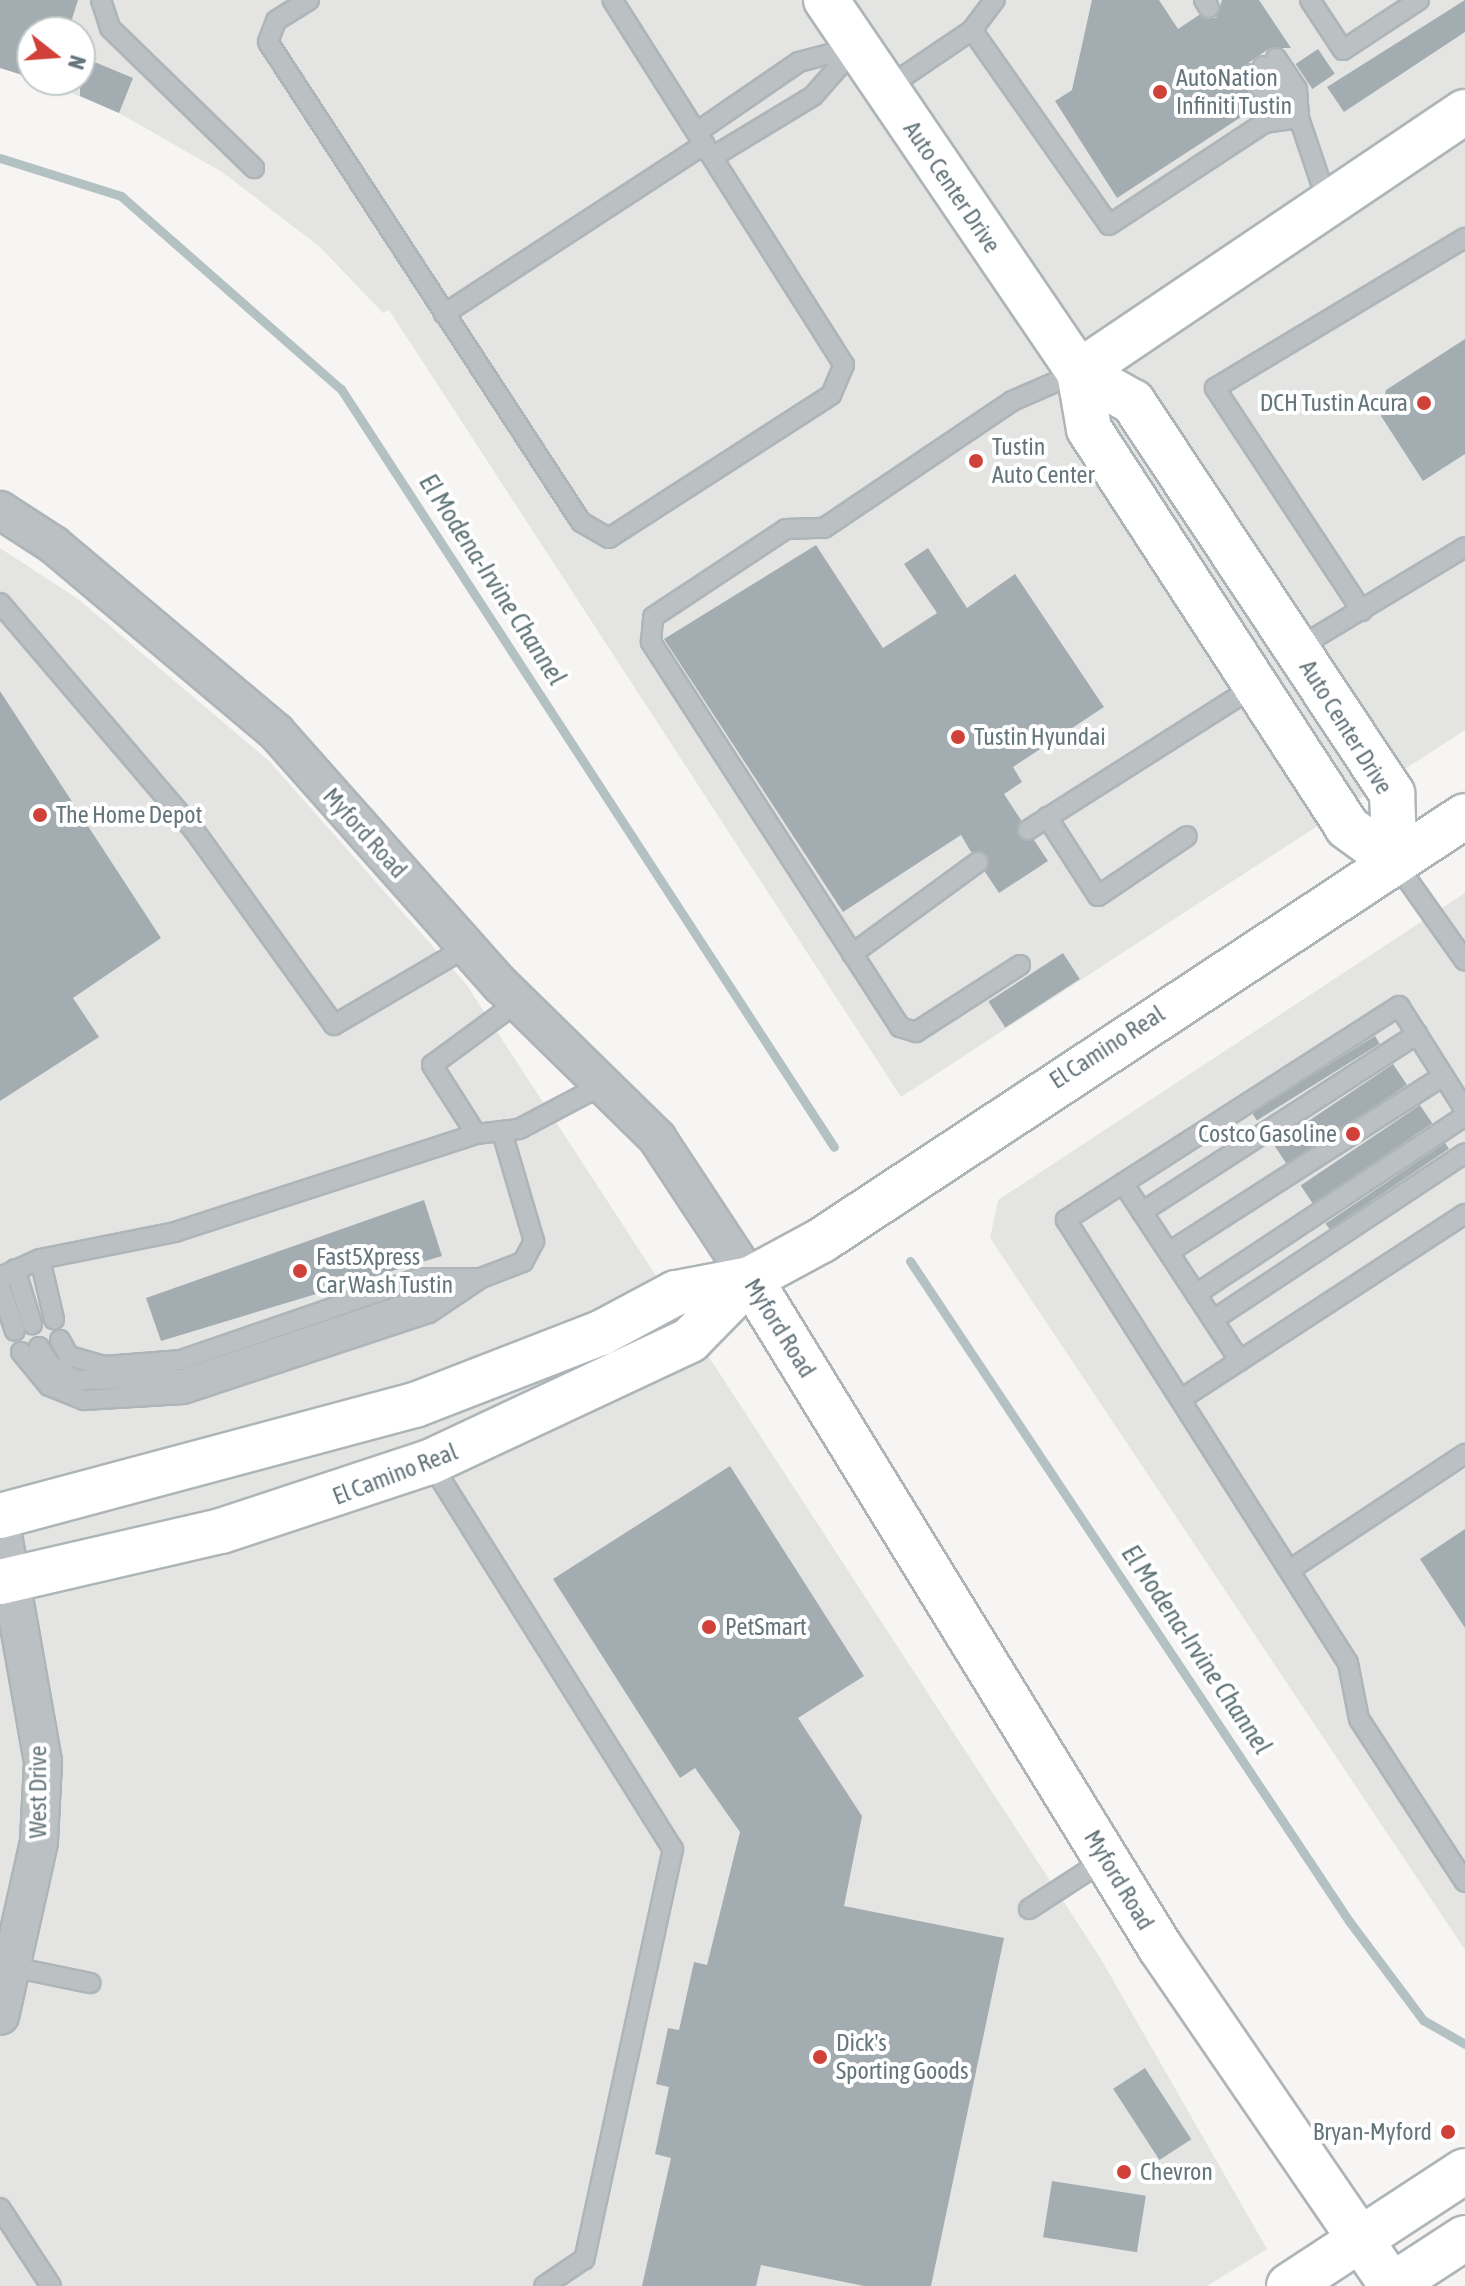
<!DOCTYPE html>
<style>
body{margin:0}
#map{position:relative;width:1465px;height:2286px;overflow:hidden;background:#f6f5f3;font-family:"Asap Condensed",sans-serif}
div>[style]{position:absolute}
.built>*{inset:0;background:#e4e5e3}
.stream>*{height:9px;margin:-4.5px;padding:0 4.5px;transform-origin:4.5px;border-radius:4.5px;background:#b3c1c2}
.building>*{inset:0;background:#a3acb0;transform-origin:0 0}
.roads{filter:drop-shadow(2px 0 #aeb5b8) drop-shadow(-2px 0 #aeb5b8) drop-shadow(0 2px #aeb5b8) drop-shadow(0 -2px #aeb5b8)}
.lane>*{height:18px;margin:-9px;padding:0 9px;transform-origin:9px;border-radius:9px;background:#bbc1c3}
.street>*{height:36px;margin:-18px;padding:0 18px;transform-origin:18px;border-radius:18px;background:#bbc1c3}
.secondary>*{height:44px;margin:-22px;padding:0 22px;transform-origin:22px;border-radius:22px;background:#fff}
.dots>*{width:22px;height:22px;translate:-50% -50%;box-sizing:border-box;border:4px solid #fff;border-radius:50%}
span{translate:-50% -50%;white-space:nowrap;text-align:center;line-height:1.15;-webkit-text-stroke:8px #fff;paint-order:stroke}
.poi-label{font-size:24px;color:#64757b}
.left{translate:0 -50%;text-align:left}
.right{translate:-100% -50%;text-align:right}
.street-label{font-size:24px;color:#64757b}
.water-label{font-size:26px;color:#5f7476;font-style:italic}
.north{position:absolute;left:16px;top:16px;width:80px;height:80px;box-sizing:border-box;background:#fff;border:2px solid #c1c8ca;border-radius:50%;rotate:107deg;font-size:22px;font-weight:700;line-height:32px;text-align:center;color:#64757b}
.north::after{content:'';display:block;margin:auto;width:28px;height:36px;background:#d04239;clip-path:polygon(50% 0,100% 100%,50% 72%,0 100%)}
</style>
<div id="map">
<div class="built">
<div style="clip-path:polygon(0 0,1465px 0,1465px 730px,901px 1097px,389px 310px,383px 313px,320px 247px,222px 172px,119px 113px,40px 80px,80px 80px,80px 32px,32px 32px,32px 78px,0 68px)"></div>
<div style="clip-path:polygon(0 548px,78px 599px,269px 761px,466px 984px,1101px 1959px,1267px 2249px,1207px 2286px,0 2286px)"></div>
<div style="clip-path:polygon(1465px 893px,1465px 1950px,990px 1238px,998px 1200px)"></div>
</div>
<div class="stream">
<div style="left:0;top:158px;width:127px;rotate:17.4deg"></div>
<div style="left:121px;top:196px;width:293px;rotate:41.3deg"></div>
<div style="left:341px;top:389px;width:904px;rotate:56.96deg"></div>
<div style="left:910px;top:1261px;width:793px;rotate:56.37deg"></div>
<div style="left:1349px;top:1921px;width:124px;rotate:53.2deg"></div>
<div style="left:1423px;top:2020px;width:48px;rotate:29.7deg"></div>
</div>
<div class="building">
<div style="clip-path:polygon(0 0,78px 0,68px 32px,32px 32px,32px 78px,0 68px)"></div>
<div style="clip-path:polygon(1092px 0,1159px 0,1178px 29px,1199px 15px,1216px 18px,1222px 0,1259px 0,1291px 48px,1270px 48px,1241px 68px,1241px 80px,1258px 106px,1117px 198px,1055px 101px,1072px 90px)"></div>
<div style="clip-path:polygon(1465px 0,1465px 32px,1344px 112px,1327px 87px)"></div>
<div style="left:1318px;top:49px;width:30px;height:27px;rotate:56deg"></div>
<div style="clip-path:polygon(80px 56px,133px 78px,119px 113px,80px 96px)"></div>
<div style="clip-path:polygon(1465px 339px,1465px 454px,1423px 481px,1381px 416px,1386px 390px)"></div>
<div style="clip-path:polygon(816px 545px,883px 648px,937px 613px,904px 564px,928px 548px,967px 608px,1015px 574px,1104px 707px,1013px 767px,1022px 782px,1004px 794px,1021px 820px,1018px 836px,1034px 840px,1048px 861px,999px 893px,985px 872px,988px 856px,971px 852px,961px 835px,843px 912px,664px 639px)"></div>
<div style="clip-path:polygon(0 691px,161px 938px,73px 998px,99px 1037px,0 1101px)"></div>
<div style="left:1063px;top:953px;width:31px;height:89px;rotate:57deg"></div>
<div style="left:1375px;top:1036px;width:9px;height:145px;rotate:58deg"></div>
<div style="left:1393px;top:1064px;width:25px;height:144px;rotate:56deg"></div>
<div style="left:1420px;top:1105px;width:22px;height:144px;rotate:56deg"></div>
<div style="left:1445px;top:1143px;width:7px;height:144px;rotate:56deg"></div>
<div style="clip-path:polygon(424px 1200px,442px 1256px,161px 1341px,146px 1298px)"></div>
<div style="clip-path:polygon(730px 1466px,864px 1676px,798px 1718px,862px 1816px,844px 1906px,1004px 1938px,931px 2286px,864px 2286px,761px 2265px,756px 2286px,642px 2286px,671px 2158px,655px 2154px,669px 2087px,656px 2084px,668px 2028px,679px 2030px,694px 1962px,707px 1965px,740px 1832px,695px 1768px,680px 1778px,553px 1579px)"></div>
<div style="clip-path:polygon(1465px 1529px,1465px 1628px,1420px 1559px)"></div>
<div style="left:1145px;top:2068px;width:85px;height:38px;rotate:57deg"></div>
<div style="left:1052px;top:2181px;width:95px;height:57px;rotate:9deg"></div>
</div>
<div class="roads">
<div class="lane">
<div style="left:101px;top:0;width:29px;rotate:72deg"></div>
<div style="left:110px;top:28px;width:201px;rotate:44.2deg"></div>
<div style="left:309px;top:0;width:39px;rotate:148deg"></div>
<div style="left:276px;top:21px;width:22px;rotate:111deg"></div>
<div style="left:268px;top:42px;width:573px;rotate:56.89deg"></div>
<div style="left:581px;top:522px;width:32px;rotate:30deg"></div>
<div style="left:609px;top:538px;width:264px;rotate:-32.8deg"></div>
<div style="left:831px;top:395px;width:33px;rotate:-67deg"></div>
<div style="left:844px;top:365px;width:432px;rotate:-122.4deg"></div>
<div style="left:1204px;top:0;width:9px;rotate:58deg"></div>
<div style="left:1310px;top:0;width:60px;rotate:56.6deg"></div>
<div style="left:1343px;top:50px;width:91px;rotate:-33.3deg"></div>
<div style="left:972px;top:30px;width:38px;rotate:-53deg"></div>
<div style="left:1276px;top:58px;width:37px;rotate:56deg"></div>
<div style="left:1297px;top:89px;width:29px;rotate:86deg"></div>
<div style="left:1299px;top:118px;width:91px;rotate:71.4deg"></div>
<div style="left:1263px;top:66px;width:61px;rotate:55deg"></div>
<div style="left:1251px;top:74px;width:37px;rotate:56deg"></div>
<div style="left:1272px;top:105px;width:30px;rotate:26deg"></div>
<div style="left:885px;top:89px;width:105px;rotate:-34.1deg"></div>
<div style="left:972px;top:30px;width:238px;rotate:54.9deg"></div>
<div style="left:1109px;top:225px;width:186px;rotate:-33.3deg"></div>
<div style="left:1264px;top:123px;width:35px;rotate:-8deg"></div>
<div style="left:697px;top:132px;width:124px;rotate:-34.5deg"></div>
<div style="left:799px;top:62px;width:59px;rotate:-14.7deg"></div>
<div style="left:714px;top:156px;width:116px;rotate:-31.2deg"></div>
<div style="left:813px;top:96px;width:65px;rotate:-48.7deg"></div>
<div style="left:444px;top:314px;width:311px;rotate:-33.1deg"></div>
<div style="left:0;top:603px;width:299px;rotate:49.5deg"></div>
<div style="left:194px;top:830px;width:240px;rotate:54.3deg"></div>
<div style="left:334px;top:1025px;width:154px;rotate:-30.4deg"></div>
<div style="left:1362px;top:611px;width:267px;rotate:-123.4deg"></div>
<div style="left:1215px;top:388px;width:292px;rotate:-31deg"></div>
<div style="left:1296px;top:649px;width:197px;rotate:-31.1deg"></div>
<div style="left:1047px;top:817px;width:94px;rotate:57.2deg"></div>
<div style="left:1098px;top:896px;width:107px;rotate:-34deg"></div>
<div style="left:1028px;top:830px;width:269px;rotate:-32.4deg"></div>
<div style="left:1395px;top:862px;width:121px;rotate:54.7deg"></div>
<div style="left:852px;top:954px;width:156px;rotate:-36.1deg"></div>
<div style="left:1020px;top:965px;width:124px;rotate:147.2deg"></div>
<div style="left:916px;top:1032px;width:17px;rotate:-163deg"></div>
<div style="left:900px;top:1027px;width:459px;rotate:-122.9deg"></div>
<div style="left:651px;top:642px;width:25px;rotate:-85deg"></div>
<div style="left:653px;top:617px;width:159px;rotate:-33.5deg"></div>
<div style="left:786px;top:529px;width:38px;rotate:-2deg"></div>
<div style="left:824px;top:528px;width:227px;rotate:-34deg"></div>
<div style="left:1012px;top:401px;width:73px;rotate:-23.4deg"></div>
<div style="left:1465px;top:1110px;width:123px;rotate:-122.4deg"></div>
<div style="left:1399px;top:1006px;width:396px;rotate:147.3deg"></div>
<div style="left:1066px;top:1220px;width:525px;rotate:57.52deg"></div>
<div style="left:1348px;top:1663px;width:57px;rotate:78.9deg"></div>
<div style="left:1359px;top:1719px;width:194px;rotate:57deg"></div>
<div style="left:476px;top:1134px;width:82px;rotate:-122.5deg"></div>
<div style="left:432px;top:1065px;width:108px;rotate:-36.3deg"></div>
<div style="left:1123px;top:1183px;width:213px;rotate:56.7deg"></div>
<div style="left:1142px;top:1212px;width:328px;rotate:-32.9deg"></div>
<div style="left:1169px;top:1252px;width:326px;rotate:-32.7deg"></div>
<div style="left:40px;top:1259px;width:62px;rotate:76.9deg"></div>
<div style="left:15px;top:1269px;width:58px;rotate:72.8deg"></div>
<div style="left:0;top:1277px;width:44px;rotate:-24.2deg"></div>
<div style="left:40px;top:1259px;width:138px;rotate:-11.3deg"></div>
<div style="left:175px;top:1232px;width:317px;rotate:-18deg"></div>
<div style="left:476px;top:1134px;width:43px;rotate:-6.6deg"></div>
<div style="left:519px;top:1129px;width:98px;rotate:-27.9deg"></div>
<div style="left:0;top:1286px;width:47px;rotate:71.6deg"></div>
<div style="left:1196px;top:1294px;width:323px;rotate:-33.5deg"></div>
<div style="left:1213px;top:1320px;width:302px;rotate:-33.5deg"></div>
<div style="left:60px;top:1340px;width:18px;rotate:61deg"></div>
<div style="left:69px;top:1356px;width:37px;rotate:16deg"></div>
<div style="left:105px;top:1366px;width:76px;rotate:-4.5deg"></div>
<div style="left:181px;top:1360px;width:252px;rotate:-19deg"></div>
<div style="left:419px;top:1278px;width:62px"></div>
<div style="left:481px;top:1278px;width:45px;rotate:-20.9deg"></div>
<div style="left:523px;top:1262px;width:24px;rotate:-62deg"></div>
<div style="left:534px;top:1241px;width:114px;rotate:-106.4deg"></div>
<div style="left:39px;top:1347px;width:21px;rotate:59deg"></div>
<div style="left:50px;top:1365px;width:30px;rotate:30deg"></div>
<div style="left:76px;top:1380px;width:106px;rotate:-0.5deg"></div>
<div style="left:182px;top:1379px;width:291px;rotate:-18.6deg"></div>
<div style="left:21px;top:1352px;width:44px;rotate:50.5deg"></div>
<div style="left:49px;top:1386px;width:38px;rotate:22deg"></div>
<div style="left:84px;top:1400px;width:100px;rotate:-3.4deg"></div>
<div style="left:184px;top:1394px;width:258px;rotate:-18.3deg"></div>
<div style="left:429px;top:1313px;width:63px;rotate:-33.9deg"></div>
<div style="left:1181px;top:1399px;width:339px;rotate:-33.1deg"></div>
<div style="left:430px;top:1462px;width:457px;rotate:57.9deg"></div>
<div style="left:673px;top:1849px;width:420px;rotate:102.2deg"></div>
<div style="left:584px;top:2259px;width:48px;rotate:146deg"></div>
<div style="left:1291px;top:1569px;width:209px;rotate:-33.5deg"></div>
<div style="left:1029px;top:1909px;width:92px;rotate:-33deg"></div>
<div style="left:12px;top:1967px;width:80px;rotate:11.6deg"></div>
<div style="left:0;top:2208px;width:93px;rotate:56.8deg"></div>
</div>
<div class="street">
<div style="left:0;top:510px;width:64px;rotate:32.9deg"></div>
<div style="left:54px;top:545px;width:290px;rotate:40.1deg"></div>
<div style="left:276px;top:732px;width:339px;rotate:48.4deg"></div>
<div style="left:501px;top:985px;width:219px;rotate:44.4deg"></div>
<div style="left:657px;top:1138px;width:169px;rotate:56.6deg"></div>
<div style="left:0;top:1518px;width:248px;rotate:80deg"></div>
<div style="left:43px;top:1762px;width:80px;rotate:92.9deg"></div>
<div style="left:39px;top:1842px;width:178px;rotate:102.6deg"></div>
</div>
<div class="secondary">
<div style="left:826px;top:0;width:450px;rotate:55.8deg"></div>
<div style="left:1079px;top:372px;width:58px;rotate:80deg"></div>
<div style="left:1089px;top:429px;width:474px;rotate:57deg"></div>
<div style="left:1347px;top:827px;width:59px;rotate:36.1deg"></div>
<div style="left:1079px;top:372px;width:62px;rotate:29.1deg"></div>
<div style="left:1133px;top:402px;width:470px;rotate:56.5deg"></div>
<div style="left:1392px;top:794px;width:68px;rotate:87.5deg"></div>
<div style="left:1079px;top:372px;width:465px;rotate:-34deg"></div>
<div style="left:750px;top:1279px;width:784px;rotate:58.46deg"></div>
<div style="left:1160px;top:1947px;width:411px;rotate:55.6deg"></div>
<div style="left:0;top:1516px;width:430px;rotate:-15deg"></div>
<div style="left:415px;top:1405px;width:199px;rotate:-21.2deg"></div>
<div style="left:601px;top:1333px;width:85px;rotate:-28.1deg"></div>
<div style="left:676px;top:1293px;width:75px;rotate:-10.7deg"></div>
<div style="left:750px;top:1279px;width:82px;rotate:-28.4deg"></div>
<div style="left:822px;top:1240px;width:770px;rotate:-33.4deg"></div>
<div style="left:0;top:1582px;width:227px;rotate:-13deg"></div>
<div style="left:221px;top:1531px;width:220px;rotate:-18.3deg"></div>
<div style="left:430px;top:1462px;width:287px;rotate:-25.1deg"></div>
<div style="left:690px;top:1340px;width:86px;rotate:-45.5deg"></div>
<div style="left:1289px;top:2286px;width:210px;rotate:-33.2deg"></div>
<div style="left:1391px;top:2286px;width:88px;rotate:-33deg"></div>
</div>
</div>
<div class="dots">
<div style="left:1160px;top:92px;background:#d04239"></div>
<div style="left:1424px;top:403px;background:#d04239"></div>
<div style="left:976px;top:461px;background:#d04239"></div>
<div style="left:958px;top:737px;background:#d04239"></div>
<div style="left:40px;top:815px;background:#d04239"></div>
<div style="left:1353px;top:1134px;background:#d04239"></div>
<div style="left:300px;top:1271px;background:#d04239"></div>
<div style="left:709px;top:1627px;background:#d04239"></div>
<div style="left:820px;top:2057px;background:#d04239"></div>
<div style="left:1448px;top:2132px;background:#d04239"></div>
<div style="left:1124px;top:2172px;background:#d04239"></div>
</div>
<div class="poi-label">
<span class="left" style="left:1176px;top:92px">AutoNation<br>Infiniti Tustin</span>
<span class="right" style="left:1408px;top:403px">DCH Tustin Acura</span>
<span class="left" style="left:992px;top:461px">Tustin<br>Auto Center</span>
<span class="left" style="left:974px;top:737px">Tustin Hyundai</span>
<span class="left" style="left:56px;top:815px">The Home Depot</span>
<span class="right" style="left:1337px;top:1134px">Costco Gasoline</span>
<span class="left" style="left:316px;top:1271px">Fast5Xpress<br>Car Wash Tustin</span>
<span class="left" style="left:725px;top:1627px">PetSmart</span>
<span class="left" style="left:836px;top:2057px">Dick's<br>Sporting Goods</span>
<span class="right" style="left:1432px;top:2132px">Bryan-Myford</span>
<span class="left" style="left:1140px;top:2172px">Chevron</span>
</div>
<div class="street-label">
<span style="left:952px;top:187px;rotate:56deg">Auto Center Drive</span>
<span style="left:1346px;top:727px;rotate:58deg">Auto Center Drive</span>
<span style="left:365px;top:833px;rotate:48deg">Myford Road</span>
<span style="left:1107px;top:1047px;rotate:-33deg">El Camino Real</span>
<span style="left:780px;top:1328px;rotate:58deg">Myford Road</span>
<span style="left:395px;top:1474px;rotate:-21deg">El Camino Real</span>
<span style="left:38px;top:1792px;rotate:-90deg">West Drive</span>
<span style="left:1119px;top:1880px;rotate:59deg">Myford Road</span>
</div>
<div class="water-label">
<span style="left:492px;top:580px;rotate:57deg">El Modena-Irvine Channel</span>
<span style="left:1196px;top:1650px;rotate:56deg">El Modena-Irvine Channel</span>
</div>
<div class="north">N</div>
</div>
